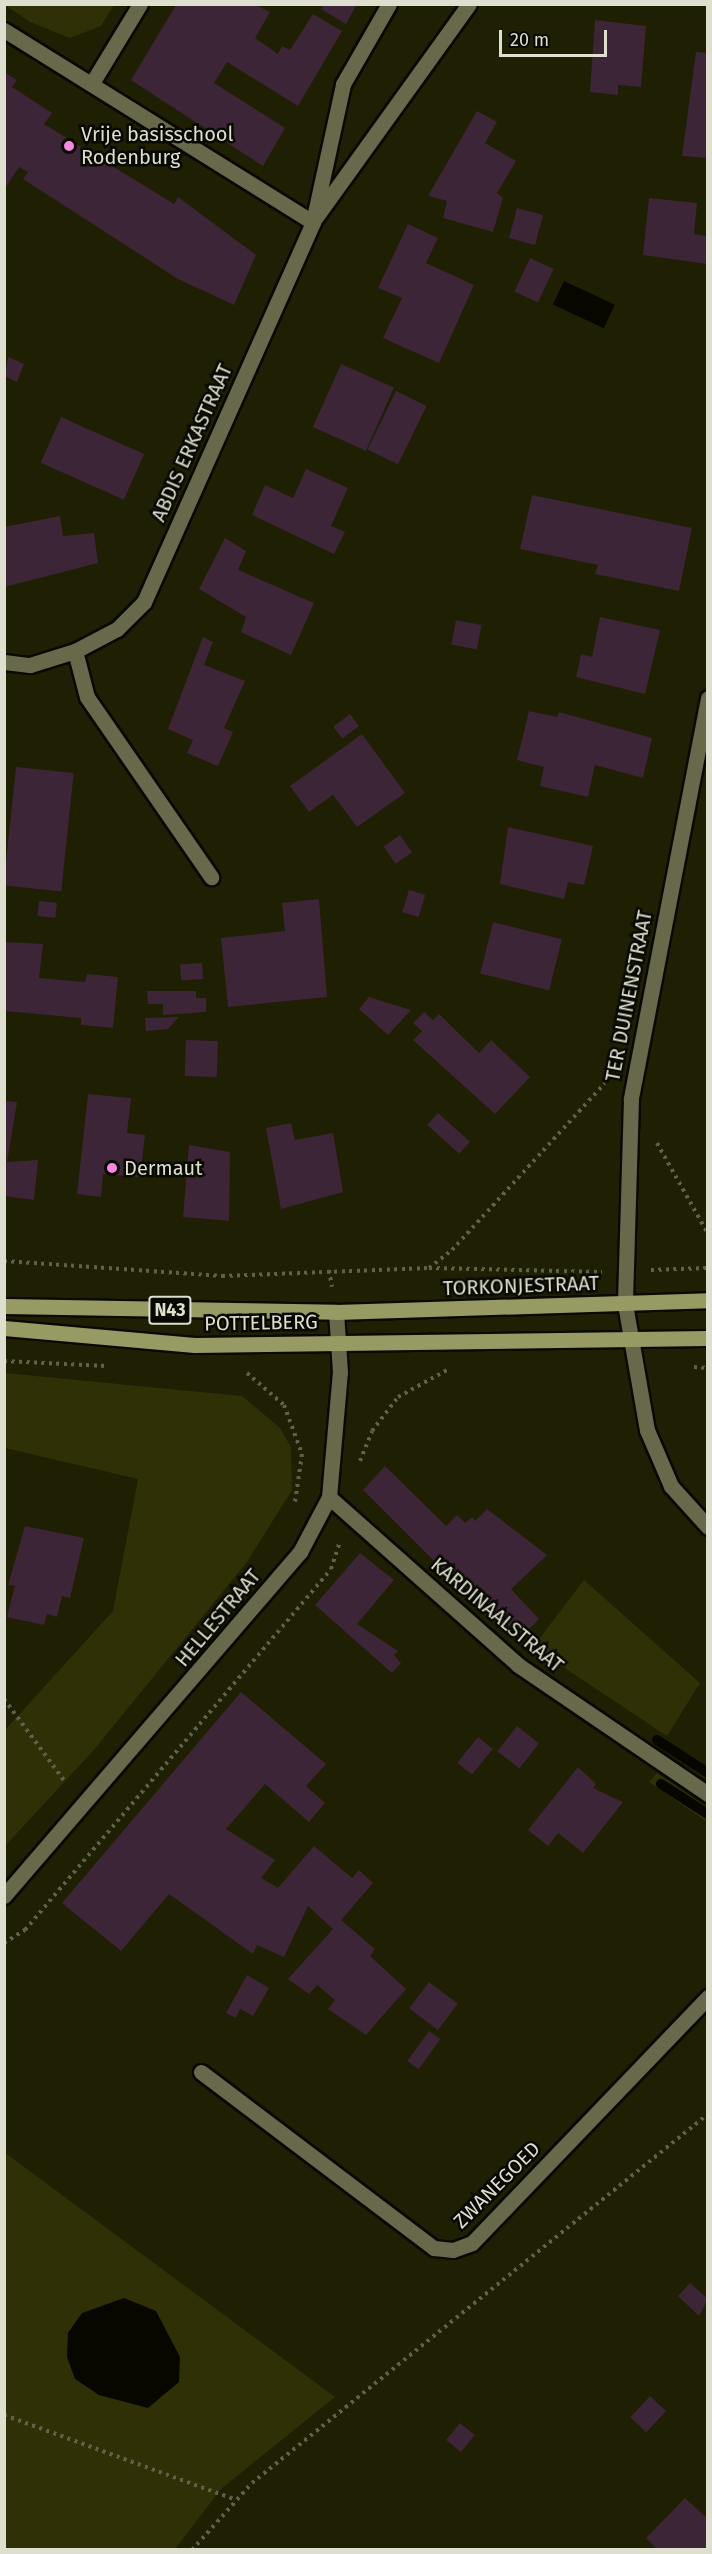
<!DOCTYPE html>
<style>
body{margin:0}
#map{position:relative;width:712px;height:2554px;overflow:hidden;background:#1f1f03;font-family:"Fira Sans",sans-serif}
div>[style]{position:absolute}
.green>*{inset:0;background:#2f3006}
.water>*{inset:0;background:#070700;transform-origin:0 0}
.stream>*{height:10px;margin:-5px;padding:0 5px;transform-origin:5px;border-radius:5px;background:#070700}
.building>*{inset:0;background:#3c2537;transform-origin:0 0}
.path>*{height:4px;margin-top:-2px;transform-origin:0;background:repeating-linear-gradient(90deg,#616149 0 3px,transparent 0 7.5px)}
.roads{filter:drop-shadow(2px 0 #090900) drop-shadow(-2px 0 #090900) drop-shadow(0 2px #090900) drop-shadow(0 -2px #090900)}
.minor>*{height:15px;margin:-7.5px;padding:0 7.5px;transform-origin:7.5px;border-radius:7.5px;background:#67694a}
.primary>*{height:15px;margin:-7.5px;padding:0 7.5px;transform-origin:7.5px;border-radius:7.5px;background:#979a63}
.dots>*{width:16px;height:16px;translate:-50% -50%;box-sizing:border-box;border:3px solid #080901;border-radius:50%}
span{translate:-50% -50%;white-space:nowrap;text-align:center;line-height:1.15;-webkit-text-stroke:5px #080901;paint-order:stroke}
.shield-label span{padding:2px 4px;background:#080901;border:2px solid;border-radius:4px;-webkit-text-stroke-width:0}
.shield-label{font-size:18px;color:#dedfce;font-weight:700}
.poi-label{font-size:20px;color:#dedfce}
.left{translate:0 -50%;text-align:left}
.street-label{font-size:20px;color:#dedfce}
.frame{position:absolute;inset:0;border:6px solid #dedfce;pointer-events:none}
.scale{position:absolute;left:499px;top:30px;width:108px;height:27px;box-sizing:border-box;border:3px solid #dedfce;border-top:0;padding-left:8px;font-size:18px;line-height:21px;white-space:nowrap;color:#dedfce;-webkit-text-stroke:4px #080901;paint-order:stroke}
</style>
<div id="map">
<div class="green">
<div style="clip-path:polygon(5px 5px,5px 4px,114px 5px,101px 26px,70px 38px,30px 22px)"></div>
<div style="clip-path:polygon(5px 1373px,242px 1396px,280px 1428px,291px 1447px,292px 1490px,247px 1562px,93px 1751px,5px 1846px,5px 1730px,113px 1611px,138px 1479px,5px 1448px)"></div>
<div style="clip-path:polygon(584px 1580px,700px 1683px,667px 1736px,533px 1647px)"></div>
<div style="clip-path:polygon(657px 1773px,707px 1807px,707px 1822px,649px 1782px)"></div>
<div style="clip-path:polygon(4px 2152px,335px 2397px,221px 2489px,175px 2549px,5px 2549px)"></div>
</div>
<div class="water">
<div style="left:564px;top:281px;width:56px;height:26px;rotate:25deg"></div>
<div style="clip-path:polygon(124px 2298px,156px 2311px,180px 2357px,179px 2382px,148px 2408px,99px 2395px,75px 2379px,67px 2357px,68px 2333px,82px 2313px)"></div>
</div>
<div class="stream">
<div style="left:657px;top:1740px;width:61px;rotate:32.9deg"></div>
<div style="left:661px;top:1784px;width:56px;rotate:32.6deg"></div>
</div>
<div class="building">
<div style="clip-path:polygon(324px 4px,357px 4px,346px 24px,321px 9px)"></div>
<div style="clip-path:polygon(176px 5px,256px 5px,270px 12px,255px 38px,278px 54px,282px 46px,290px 50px,313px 14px,342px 31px,298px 106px,227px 62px,214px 83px,285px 128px,263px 166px,131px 80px)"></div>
<div style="clip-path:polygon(595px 20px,646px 26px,641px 87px,618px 85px,618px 95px,590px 92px)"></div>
<div style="clip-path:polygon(696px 52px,708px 53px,708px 158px,682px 156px)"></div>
<div style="clip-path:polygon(4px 72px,17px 80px,12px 87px,52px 113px,44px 124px,174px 204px,178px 197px,256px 255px,234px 305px,178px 279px,23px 179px,28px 172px,19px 167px,4px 190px)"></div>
<div style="clip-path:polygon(477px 111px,497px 122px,485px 143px,516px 161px,497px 193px,503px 198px,493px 232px,443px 218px,447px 201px,428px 196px)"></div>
<div style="clip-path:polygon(649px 198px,697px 203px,694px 234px,708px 236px,708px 264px,643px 255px)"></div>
<div style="left:517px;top:208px;width:27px;height:31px;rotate:15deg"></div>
<div style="clip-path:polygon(408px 224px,438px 238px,426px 263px,474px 285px,439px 363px,383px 338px,402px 298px,378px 288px)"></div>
<div style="left:530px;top:258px;width:26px;height:37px;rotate:25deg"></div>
<div style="clip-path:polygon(8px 357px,24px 364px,17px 382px,5px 376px)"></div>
<div style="left:341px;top:364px;width:58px;height:69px;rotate:24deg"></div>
<div style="left:396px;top:391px;width:34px;height:65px;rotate:26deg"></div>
<div style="left:61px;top:417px;width:91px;height:50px;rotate:24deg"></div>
<div style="clip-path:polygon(306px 469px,348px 488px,331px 526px,345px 532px,334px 554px,252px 515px,265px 485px,293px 498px)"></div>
<div style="clip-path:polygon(532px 495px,692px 528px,679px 591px,595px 574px,598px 565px,520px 549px)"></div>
<div style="clip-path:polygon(60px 516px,63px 536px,94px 533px,98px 563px,4px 587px,4px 527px)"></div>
<div style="clip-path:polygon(225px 538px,246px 551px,238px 570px,314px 603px,291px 655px,241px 632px,246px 617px,199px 589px)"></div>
<div style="clip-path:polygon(600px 617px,660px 630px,645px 694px,576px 677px,581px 654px,592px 657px)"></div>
<div style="left:456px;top:620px;width:26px;height:25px;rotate:11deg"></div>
<div style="clip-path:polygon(203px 637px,213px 642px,204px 665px,245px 681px,224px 728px,233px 732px,218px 766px,187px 753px,193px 740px,168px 729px)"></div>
<div style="clip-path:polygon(529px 711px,557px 717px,559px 712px,652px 738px,643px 778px,595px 765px,588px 797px,540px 786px,544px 767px,517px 760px)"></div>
<div style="left:350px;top:714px;width:15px;height:21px;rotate:53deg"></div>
<div style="clip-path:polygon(362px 734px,405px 793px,357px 827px,333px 795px,309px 812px,290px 786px)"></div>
<div style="left:16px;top:767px;width:58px;height:119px;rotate:6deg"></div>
<div style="clip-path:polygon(508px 827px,593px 846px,584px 885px,568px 882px,564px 899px,500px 884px)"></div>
<div style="left:400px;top:835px;width:21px;height:20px;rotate:55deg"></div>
<div style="left:409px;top:890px;width:17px;height:23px;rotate:17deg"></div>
<div style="clip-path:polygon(319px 899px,327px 997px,228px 1007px,221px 938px,285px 931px,282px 903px)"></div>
<div style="left:39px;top:901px;width:18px;height:15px;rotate:6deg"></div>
<div style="left:493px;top:922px;width:71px;height:53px;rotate:14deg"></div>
<div style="clip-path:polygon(6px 942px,43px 944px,39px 978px,85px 982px,87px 974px,118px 977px,113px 1028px,81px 1025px,81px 1018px,4px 1011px)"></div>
<div style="left:202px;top:963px;width:16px;height:22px;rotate:86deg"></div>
<div style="clip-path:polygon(147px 991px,196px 991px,196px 998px,206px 998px,206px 1012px,163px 1015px,163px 1004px,148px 1004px)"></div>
<div style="clip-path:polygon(369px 997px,411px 1010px,388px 1035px,359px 1009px)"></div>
<div style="clip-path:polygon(424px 1012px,433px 1020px,439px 1014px,479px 1053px,491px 1040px,530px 1077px,495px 1114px,413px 1040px,422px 1031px,413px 1023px)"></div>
<div style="clip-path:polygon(179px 1017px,168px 1029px,146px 1031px,145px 1018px)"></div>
<div style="left:186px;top:1040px;width:32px;height:36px;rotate:2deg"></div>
<div style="clip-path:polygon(88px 1094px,131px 1098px,127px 1133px,145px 1135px,140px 1177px,103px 1174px,101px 1197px,77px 1194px)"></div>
<div style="clip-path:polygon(4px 1101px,17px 1102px,7px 1162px,38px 1160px,34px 1200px,4px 1196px)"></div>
<div style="left:438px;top:1113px;width:43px;height:16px;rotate:42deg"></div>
<div style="clip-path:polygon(291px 1123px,295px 1140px,333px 1133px,343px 1192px,281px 1209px,266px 1128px)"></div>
<div style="clip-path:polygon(189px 1145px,230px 1152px,229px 1221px,183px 1217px)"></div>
<div style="clip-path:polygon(385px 1466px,446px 1526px,457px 1515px,465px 1523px,472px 1517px,475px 1521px,487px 1509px,547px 1555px,511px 1589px,539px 1619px,522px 1636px,439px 1566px,363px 1490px)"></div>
<div style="clip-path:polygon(25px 1526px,84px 1538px,70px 1598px,62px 1596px,57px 1617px,47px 1614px,44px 1625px,7px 1617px,15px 1586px,8px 1585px)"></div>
<div style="clip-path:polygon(360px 1553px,394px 1580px,357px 1624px,398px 1651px,394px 1655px,401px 1663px,392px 1673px,315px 1605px)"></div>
<div style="clip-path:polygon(241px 1692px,326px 1764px,306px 1786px,325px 1803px,309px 1822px,265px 1784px,226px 1829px,275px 1860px,261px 1878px,278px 1888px,314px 1846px,352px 1878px,359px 1870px,373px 1883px,341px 1920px,375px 1949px,370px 1956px,406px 1989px,366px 2035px,328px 2009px,335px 2000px,317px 1985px,309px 1994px,288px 1979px,333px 1929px,308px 1906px,284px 1957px,257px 1945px,253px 1954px,169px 1894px,121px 1951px,62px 1903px)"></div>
<div style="left:517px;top:1726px;width:28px;height:32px;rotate:38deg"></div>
<div style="left:478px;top:1737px;width:19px;height:33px;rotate:39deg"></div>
<div style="clip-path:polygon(578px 1767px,596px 1784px,593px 1788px,623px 1802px,583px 1853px,558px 1833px,548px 1846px,528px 1830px)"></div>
<div style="clip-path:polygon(247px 1975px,269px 1988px,253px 2016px,240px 2009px,236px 2018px,226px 2013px)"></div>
<div style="left:429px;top:1982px;width:36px;height:33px;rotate:37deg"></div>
<div style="left:429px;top:2031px;width:14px;height:37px;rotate:36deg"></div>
<div style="clip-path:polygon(690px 2283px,708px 2299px,699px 2316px,678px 2296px)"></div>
<div style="left:650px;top:2396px;width:22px;height:29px;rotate:43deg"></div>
<div style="left:460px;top:2423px;width:19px;height:22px;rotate:39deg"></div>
<div style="clip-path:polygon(685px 2498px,708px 2519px,708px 2550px,658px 2550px,646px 2538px)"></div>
</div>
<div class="path">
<div style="left:657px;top:1143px;width:104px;rotate:60.7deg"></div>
<div style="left:4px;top:1261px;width:219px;rotate:3.9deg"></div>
<div style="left:222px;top:1276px;width:207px;rotate:-2.2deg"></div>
<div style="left:429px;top:1268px;width:173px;rotate:1.3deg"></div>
<div style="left:429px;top:1268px;width:29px;rotate:-38deg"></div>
<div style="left:452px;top:1250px;width:226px;rotate:-47.5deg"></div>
<div style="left:329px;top:1270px;width:17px;rotate:80deg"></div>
<div style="left:651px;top:1270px;width:57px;rotate:-2deg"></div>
<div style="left:4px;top:1361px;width:102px;rotate:2.8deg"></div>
<div style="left:694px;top:1367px;width:14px;rotate:4deg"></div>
<div style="left:247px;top:1373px;width:49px;rotate:40.9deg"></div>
<div style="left:284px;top:1405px;width:52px;rotate:69.8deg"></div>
<div style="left:302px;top:1454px;width:49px;rotate:98.3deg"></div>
<div style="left:360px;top:1461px;width:32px;rotate:-68deg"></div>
<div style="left:372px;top:1431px;width:43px;rotate:-52.6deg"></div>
<div style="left:398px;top:1397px;width:58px;rotate:-28.8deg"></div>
<div style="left:4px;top:1699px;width:104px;rotate:53.6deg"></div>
<div style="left:4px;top:1943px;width:25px;rotate:-32deg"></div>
<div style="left:25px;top:1930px;width:473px;rotate:-49.7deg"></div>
<div style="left:331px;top:1569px;width:29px;rotate:-72deg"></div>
<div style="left:4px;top:2415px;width:245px;rotate:20.1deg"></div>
<div style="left:192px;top:2550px;width:90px;rotate:-48.2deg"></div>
<div style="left:252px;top:2483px;width:587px;rotate:-38.98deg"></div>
</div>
<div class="roads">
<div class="minor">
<div style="left:4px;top:30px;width:364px;rotate:31.9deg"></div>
<div style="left:92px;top:83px;width:92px;rotate:-58.7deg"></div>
<div style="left:316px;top:217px;width:262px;rotate:-54.3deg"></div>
<div style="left:75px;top:651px;width:48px;rotate:75.4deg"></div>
<div style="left:87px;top:697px;width:219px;rotate:55.4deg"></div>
<div style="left:4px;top:662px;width:26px;rotate:7deg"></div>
<div style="left:30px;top:665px;width:47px;rotate:-17.3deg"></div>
<div style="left:75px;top:651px;width:47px;rotate:-27.6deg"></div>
<div style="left:117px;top:629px;width:38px;rotate:-45deg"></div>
<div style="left:144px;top:602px;width:416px;rotate:-66deg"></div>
<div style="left:313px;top:222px;width:141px;rotate:-77.7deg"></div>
<div style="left:343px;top:84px;width:92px;rotate:-60.1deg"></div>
<div style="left:708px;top:698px;width:408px;rotate:100.9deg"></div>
<div style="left:631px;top:1099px;width:205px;rotate:91.7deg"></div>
<div style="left:625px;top:1304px;width:128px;rotate:80.1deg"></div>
<div style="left:647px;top:1430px;width:61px;rotate:66.8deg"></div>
<div style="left:671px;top:1486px;width:55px;rotate:47.9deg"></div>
<div style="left:329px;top:1497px;width:253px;rotate:41.6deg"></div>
<div style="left:518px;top:1665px;width:230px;rotate:34.2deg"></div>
<div style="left:4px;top:1896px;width:454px;rotate:-49.3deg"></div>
<div style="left:300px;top:1552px;width:62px;rotate:-62.2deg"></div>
<div style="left:329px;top:1497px;width:125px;rotate:-85deg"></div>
<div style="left:340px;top:1372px;width:60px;rotate:-93.8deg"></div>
<div style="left:201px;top:2072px;width:292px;rotate:37.1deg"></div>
<div style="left:434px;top:2248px;width:19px;rotate:6deg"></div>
<div style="left:453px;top:2250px;width:20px;rotate:-20deg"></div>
<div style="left:472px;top:2243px;width:341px;rotate:-46.2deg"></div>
</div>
<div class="primary">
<div style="left:4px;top:1306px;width:332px;rotate:1deg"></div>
<div style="left:336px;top:1312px;width:372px;rotate:-1.8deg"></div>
<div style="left:4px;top:1328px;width:191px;rotate:5.1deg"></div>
<div style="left:194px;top:1345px;width:514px;rotate:-0.78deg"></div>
</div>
</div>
<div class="dots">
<div style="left:69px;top:146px;background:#fb86e4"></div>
<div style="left:112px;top:1168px;background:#fb86e4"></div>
</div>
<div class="shield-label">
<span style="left:170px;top:1310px">N43</span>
</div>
<div class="poi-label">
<span class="left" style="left:81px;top:146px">Vrije basisschool<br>Rodenburg</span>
<span class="left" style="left:124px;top:1168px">Dermaut</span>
</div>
<div class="street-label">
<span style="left:192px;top:443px;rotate:-66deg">ABDIS ERKASTRAAT</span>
<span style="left:629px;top:996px;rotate:-79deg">TER DUINENSTRAAT</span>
<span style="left:521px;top:1286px;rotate:-2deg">TORKONJESTRAAT</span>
<span style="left:261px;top:1323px;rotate:-1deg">POTTELBERG</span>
<span style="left:497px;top:1615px;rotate:40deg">KARDINAALSTRAAT</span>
<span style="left:218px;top:1618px;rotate:-50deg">HELLESTRAAT</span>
<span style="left:497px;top:2185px;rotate:-45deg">ZWANEGOED</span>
</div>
<div class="frame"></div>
<div class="scale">20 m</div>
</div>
